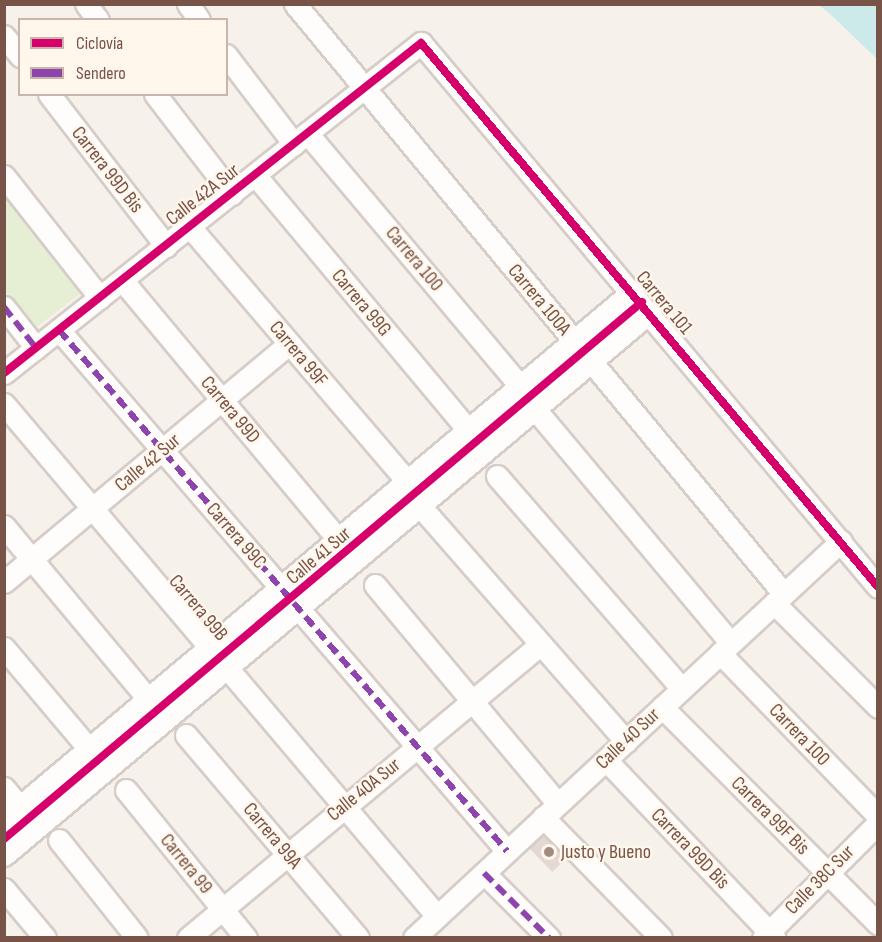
<!DOCTYPE html>
<meta charset="utf-8">
<style>
body{margin:0}
#map{position:relative;width:882px;height:942px;overflow:hidden;background:#f7f1eb;font-family:"Sofia Sans Condensed",sans-serif}
div>[style]{position:absolute}
.green>*{inset:0;background:#e6eed4}
.water>*{inset:0;background:#cbeae9}
.building>*{inset:0;background:#e4d8d2;transform-origin:0 0}
.roads{filter:drop-shadow(2px 0 #d6ccc8) drop-shadow(-2px 0 #d6ccc8) drop-shadow(0 2px #d6ccc8) drop-shadow(0 -2px #d6ccc8)}
.street>*{height:21px;margin:-10.5px;padding:0 10.5px;transform-origin:10.5px;border-radius:10.5px;background:#fefdfc}
.quiet>*{height:6px;margin-top:-3px;transform-origin:0;background:repeating-linear-gradient(90deg,#8e44ad 0 12px,transparent 0 18px)}
.cycleway>*{height:8px;margin:-4px;padding:0 4px;transform-origin:4px;border-radius:4px;background:#d6006c}
.dots>*{width:16px;height:16px;translate:-50% -50%;box-sizing:border-box;border:3px solid #fff6ec;border-radius:50%}
span{translate:-50% -50%;white-space:nowrap;text-align:center;line-height:1.15;-webkit-text-stroke:5px #fff6ec;paint-order:stroke}
.street-label{font-size:20px;color:#785448}
.poi-label{font-size:20px;color:#785448}
.left{translate:0 -50%;text-align:left}
.frame{position:absolute;inset:0;border:6px solid #785448;pointer-events:none}
.legend{position:absolute;left:18px;top:18px;width:210px;height:78px;box-sizing:border-box;background:#fff6ec;border:2px solid #c9b5aa;margin:0;padding:8px 10px;list-style:none;font-size:18px;color:#785448}
.legend li{display:flex;align-items:center;gap:12px;height:30px}
.legend b{width:30px;border:2px solid #c9b5aa}
</style>
<div id="map">
<div class="green">
<div style="clip-path:polygon(5px 185px,85px 290px,33px 330px,5px 292px)"></div>
</div>
<div class="water">
<div style="clip-path:polygon(819px 5px,877px 5px,877px 59px,829px 13px)"></div>
</div>
<div class="building">
<div style="left:543px;top:835px;width:33px;height:19px;rotate:46deg"></div>
</div>
<div class="roads">
<div class="street">
<div style="left:86px;top:4px;width:20px;rotate:53deg"></div>
<div style="left:188px;top:4px;width:19px;rotate:55deg"></div>
<div style="left:295px;top:4px;width:766px;rotate:50.35deg"></div>
<div style="left:4px;top:36px;width:26px;rotate:51deg"></div>
<div style="left:226px;top:55px;width:112px;rotate:52.6deg"></div>
<div style="left:49px;top:94px;width:192px;rotate:52.4deg"></div>
<div style="left:155px;top:94px;width:126px;rotate:52.4deg"></div>
<div style="left:307px;top:133px;width:331px;rotate:49.9deg"></div>
<div style="left:255px;top:175px;width:332px;rotate:50.1deg"></div>
<div style="left:4px;top:176px;width:155px;rotate:51.8deg"></div>
<div style="left:190px;top:227px;width:334px;rotate:49.5deg"></div>
<div style="left:122px;top:280px;width:337px;rotate:50.2deg"></div>
<div style="left:4px;top:307px;width:52px;rotate:52deg"></div>
<div style="left:59px;top:330px;width:687px;rotate:49.31deg"></div>
<div style="left:4px;top:373px;width:532px;rotate:-38.36deg"></div>
<div style="left:421px;top:43px;width:710px;rotate:49.97deg"></div>
<div style="left:4px;top:404px;width:671px;rotate:49.78deg"></div>
<div style="left:535px;top:409px;width:305px;rotate:50.1deg"></div>
<div style="left:497px;top:476px;width:282px;rotate:49deg"></div>
<div style="left:420px;top:506px;width:313px;rotate:48.8deg"></div>
<div style="left:4px;top:526px;width:225px;rotate:50.2deg"></div>
<div style="left:4px;top:582px;width:371px;rotate:-39.9deg"></div>
<div style="left:375px;top:585px;width:285px;rotate:50.1deg"></div>
<div style="left:774px;top:603px;width:147px;rotate:45deg"></div>
<div style="left:4px;top:648px;width:132px;rotate:49.9deg"></div>
<div style="left:720px;top:653px;width:227px;rotate:45.9deg"></div>
<div style="left:662px;top:707px;width:306px;rotate:45.1deg"></div>
<div style="left:186px;top:735px;width:266px;rotate:49.7deg"></div>
<div style="left:606px;top:760px;width:245px;rotate:46.5deg"></div>
<div style="left:4px;top:788px;width:25px;rotate:50deg"></div>
<div style="left:126px;top:790px;width:191px;rotate:51deg"></div>
<div style="left:543px;top:817px;width:169px;rotate:45.7deg"></div>
<div style="left:4px;top:820px;width:822px;rotate:-40.06deg"></div>
<div style="left:59px;top:840px;width:125px;rotate:51.5deg"></div>
<div style="left:4px;top:855px;width:844px;rotate:-40.05deg"></div>
<div style="left:484px;top:873px;width:92px;rotate:45deg"></div>
<div style="left:4px;top:889px;width:64px;rotate:50.1deg"></div>
<div style="left:188px;top:938px;width:459px;rotate:-39.8deg"></div>
<div style="left:414px;top:938px;width:583px;rotate:-42.91deg"></div>
<div style="left:763px;top:938px;width:163px;rotate:-45deg"></div>
</div>
</div>
<div class="quiet">
<div style="left:4px;top:307px;width:52px;rotate:52deg"></div>
<div style="left:59px;top:330px;width:687px;rotate:49.31deg"></div>
<div style="left:484px;top:873px;width:92px;rotate:45deg"></div>
</div>
<div class="cycleway">
<div style="left:4px;top:373px;width:532px;rotate:-38.36deg"></div>
<div style="left:421px;top:43px;width:710px;rotate:49.97deg"></div>
<div style="left:4px;top:839px;width:834px;rotate:-40.09deg"></div>
</div>
<div class="dots">
<div style="left:549px;top:852px;background:#a48b81"></div>
</div>
<div class="street-label">
<span style="left:107px;top:170px;rotate:52deg">Carrera 99D Bis</span>
<span style="left:203px;top:195px;rotate:-38deg">Calle 42A Sur</span>
<span style="left:414px;top:259px;rotate:50deg">Carrera 100</span>
<span style="left:539px;top:300px;rotate:50deg">Carrera 100A</span>
<span style="left:361px;top:303px;rotate:50deg">Carrera 99G</span>
<span style="left:664px;top:303px;rotate:50deg">Carrera 101</span>
<span style="left:298px;top:354px;rotate:50deg">Carrera 99F</span>
<span style="left:230px;top:410px;rotate:50deg">Carrera 99D</span>
<span style="left:148px;top:463px;rotate:-40deg">Calle 42 Sur</span>
<span style="left:236px;top:536px;rotate:49deg">Carrera 99C</span>
<span style="left:319px;top:556px;rotate:-40deg">Calle 41 Sur</span>
<span style="left:198px;top:608px;rotate:50deg">Carrera 99B</span>
<span style="left:799px;top:735px;rotate:46deg">Carrera 100</span>
<span style="left:628px;top:739px;rotate:-43deg">Calle 40 Sur</span>
<span style="left:364px;top:790px;rotate:-39deg">Calle 40A Sur</span>
<span style="left:770px;top:816px;rotate:45deg">Carrera 99F Bis</span>
<span style="left:272px;top:836px;rotate:50deg">Carrera 99A</span>
<span style="left:690px;top:849px;rotate:46deg">Carrera 99D Bis</span>
<span style="left:186px;top:864px;rotate:51deg">Carrera 99</span>
<span style="left:820px;top:880px;rotate:-45deg">Calle 38C Sur</span>
</div>
<div class="poi-label">
<span class="left" style="left:561px;top:852px">Justo y Bueno</span>
</div>
<div class="frame"></div>
<ul class="legend">
<li><b style="height:8px;background:#d6006c"></b>Ciclovía</li>
<li><b style="height:8px;background:#8e44ad"></b>Sendero</li>
</ul>
</div>
